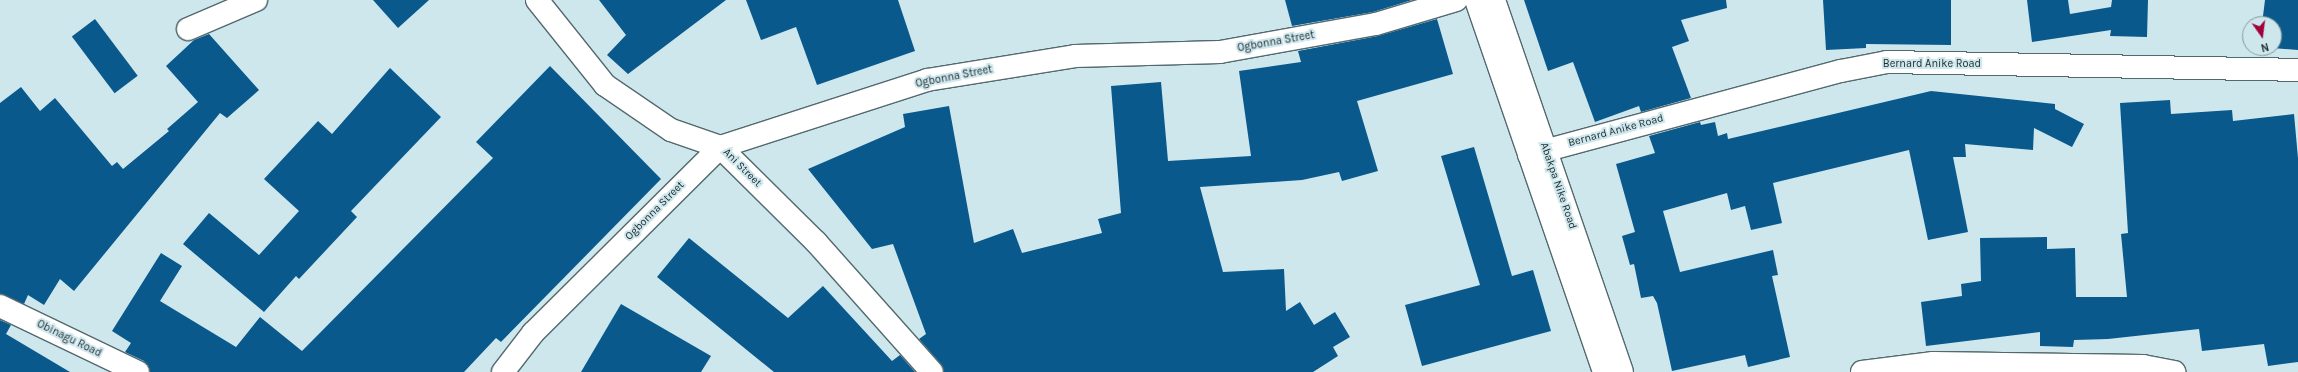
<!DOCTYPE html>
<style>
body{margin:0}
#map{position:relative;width:2298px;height:372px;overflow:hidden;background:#cde7ed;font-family:Karla,sans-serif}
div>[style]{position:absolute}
.building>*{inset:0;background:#09598c;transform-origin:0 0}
.roads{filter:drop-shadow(1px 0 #53696e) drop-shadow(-1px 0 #53696e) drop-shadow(0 1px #53696e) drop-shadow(0 -1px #53696e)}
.minor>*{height:22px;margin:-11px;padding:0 11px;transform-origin:11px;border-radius:11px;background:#fff}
.major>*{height:22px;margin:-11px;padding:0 11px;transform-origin:11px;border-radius:11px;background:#fff}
span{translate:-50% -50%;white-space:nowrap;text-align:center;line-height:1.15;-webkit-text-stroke:4px #cde7ed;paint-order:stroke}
.street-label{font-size:11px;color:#1f292b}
.north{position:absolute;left:2242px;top:16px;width:40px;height:40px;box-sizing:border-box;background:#cde7ed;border:1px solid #879b9f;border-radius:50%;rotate:166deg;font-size:11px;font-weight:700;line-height:16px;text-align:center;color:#1f292b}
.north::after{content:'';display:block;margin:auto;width:14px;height:18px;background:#a10138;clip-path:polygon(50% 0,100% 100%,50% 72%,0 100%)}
</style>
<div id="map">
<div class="building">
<div style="clip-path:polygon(373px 0,429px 0,398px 28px)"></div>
<div style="clip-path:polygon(599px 0,726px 0,628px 74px,607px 55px,626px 35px)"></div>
<div style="clip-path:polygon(746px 0,898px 0,915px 51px,817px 85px,796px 27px,761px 40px)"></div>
<div style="clip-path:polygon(1285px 0,1412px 0,1373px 12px,1292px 26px)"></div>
<div style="clip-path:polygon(1524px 0,1726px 0,1727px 8px,1681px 20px,1689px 41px,1672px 47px,1691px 98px,1641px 112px,1639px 106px,1595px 122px,1573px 62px,1548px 71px)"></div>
<div style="clip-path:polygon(1823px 0,1951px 0,1951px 45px,1866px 44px,1866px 48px,1826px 50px)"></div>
<div style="clip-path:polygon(2027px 0,2068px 0,2070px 14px,2111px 7px,2112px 0,2148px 0,2147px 37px,2110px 36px,2111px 30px,2032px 42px)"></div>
<div style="clip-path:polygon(2265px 0,2298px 0,2298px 50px,2272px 48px,2274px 24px,2262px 24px)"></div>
<div style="left:95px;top:19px;width:71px;height:29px;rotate:53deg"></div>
<div style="clip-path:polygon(1437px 19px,1453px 74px,1357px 101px,1378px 171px,1342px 181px,1339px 172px,1302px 180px,1200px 187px,1223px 272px,1284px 269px,1286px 311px,1300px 302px,1314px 325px,1335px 312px,1350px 337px,1333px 347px,1338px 356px,1313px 372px,944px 372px,941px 364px,919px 339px,926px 334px,893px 244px,872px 249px,808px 169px,905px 127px,903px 114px,949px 106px,974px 243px,1013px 229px,1022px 253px,1102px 233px,1098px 219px,1121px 213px,1111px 86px,1161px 82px,1168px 161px,1251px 156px,1239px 71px,1301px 62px,1298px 51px,1378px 36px)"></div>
<div style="clip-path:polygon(209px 34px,259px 90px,227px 118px,220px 113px,74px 291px,60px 279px,44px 305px,28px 295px,24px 304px,0 294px,0 103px,21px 87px,40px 111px,55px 98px,112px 166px,117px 162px,123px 169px,169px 131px,167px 129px,198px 102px,166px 66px,194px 40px)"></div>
<div style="clip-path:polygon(550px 66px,661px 179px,501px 342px,496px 338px,464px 372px,150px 372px,144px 361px,125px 352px,131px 343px,112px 331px,161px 253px,182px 266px,160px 301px,236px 347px,260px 317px,302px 351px,493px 158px,476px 142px)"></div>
<div style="clip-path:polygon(390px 68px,441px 117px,351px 211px,357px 217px,299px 279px,296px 276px,264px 312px,183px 244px,209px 213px,259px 255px,299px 211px,264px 179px,318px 121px,332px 134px)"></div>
<div style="clip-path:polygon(1931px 91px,2055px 104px,2055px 109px,2084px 124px,2072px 147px,2034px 128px,2033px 150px,1965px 144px,1966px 157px,1953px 157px,1968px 232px,1928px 240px,1909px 150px,1773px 183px,1782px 223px,1751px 230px,1745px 206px,1731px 210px,1727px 193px,1663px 211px,1680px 272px,1773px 250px,1778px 275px,1772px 276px,1790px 357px,1748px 367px,1745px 355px,1672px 371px,1657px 303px,1653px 296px,1641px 298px,1634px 264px,1630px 265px,1622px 236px,1635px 232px,1616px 164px,1655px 153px,1649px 136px,1700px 122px,1701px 125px,1715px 122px,1718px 136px,1727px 133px,1728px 139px)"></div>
<div style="clip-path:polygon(2170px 100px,2171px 114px,2232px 110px,2233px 121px,2294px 114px,2298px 158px,2298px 362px,2268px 366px,2264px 344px,2202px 351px,2199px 329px,2108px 339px,2074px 340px,2073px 347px,2040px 346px,2040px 332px,1926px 346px,1921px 302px,1962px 296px,1961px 284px,1981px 281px,1980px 238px,2047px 237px,2047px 249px,2075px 248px,2076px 297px,2127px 297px,2121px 234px,2128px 233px,2120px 103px)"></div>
<div style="clip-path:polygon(1474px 147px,1512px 276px,1533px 270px,1551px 331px,1422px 366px,1405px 305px,1480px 285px,1441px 156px)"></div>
<div style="clip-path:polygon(689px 238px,788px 318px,823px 286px,892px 361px,900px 355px,915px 372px,774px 372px,657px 277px)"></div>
<div style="clip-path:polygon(621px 304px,711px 356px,701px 372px,581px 372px)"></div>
<div style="clip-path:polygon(0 320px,11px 325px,6px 334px,70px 372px,0 372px)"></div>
</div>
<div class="roads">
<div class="minor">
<div style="left:537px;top:0;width:109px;rotate:51.3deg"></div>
<div style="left:605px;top:85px;width:80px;rotate:34.3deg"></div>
<div style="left:671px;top:130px;width:52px;rotate:19.1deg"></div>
<div style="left:720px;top:147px;width:135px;rotate:44.7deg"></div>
<div style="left:816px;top:242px;width:174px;rotate:48.3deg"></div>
<div style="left:188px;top:29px;width:74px;rotate:-23.1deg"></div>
<div style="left:1529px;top:155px;width:323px;rotate:-15.1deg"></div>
<div style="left:1841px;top:71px;width:47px;rotate:-11.1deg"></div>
<div style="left:1887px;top:62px;width:411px;rotate:1.1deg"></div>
<div style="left:0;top:306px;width:153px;rotate:25.6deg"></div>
<div style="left:503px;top:372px;width:49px;rotate:-52.4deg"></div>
<div style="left:533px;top:333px;width:264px;rotate:-44.8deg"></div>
<div style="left:720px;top:147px;width:218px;rotate:-17.9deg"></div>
<div style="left:927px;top:80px;width:150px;rotate:-9.2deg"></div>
<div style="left:1075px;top:56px;width:145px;rotate:-1.6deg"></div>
<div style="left:1220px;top:52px;width:158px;rotate:-10.2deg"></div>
<div style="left:1376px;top:24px;width:84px;rotate:-16.7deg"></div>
<div style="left:1862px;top:372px;width:72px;rotate:-7.2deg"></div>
<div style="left:1933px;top:363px;width:210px;rotate:0.8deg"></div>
<div style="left:2143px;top:366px;width:32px;rotate:11deg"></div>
</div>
<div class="major">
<div style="left:1476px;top:0;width:393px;rotate:71deg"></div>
<div style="left:1494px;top:0;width:393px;rotate:71deg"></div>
</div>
</div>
<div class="street-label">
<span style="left:1276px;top:42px;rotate:-10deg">Ogbonna Street</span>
<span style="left:1932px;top:64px">Bernard Anike Road</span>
<span style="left:954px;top:77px;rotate:-11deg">Ogbonna Street</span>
<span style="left:1616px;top:131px;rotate:-15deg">Bernard Anike Road</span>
<span style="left:742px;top:168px;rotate:45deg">Ani Street</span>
<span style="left:1558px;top:186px;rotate:71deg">Abakpa Nike Road</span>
<span style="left:655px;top:211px;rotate:-45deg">Ogbonna Street</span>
<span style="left:69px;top:339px;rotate:26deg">Obinagu Road</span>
</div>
<div class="north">N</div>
</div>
